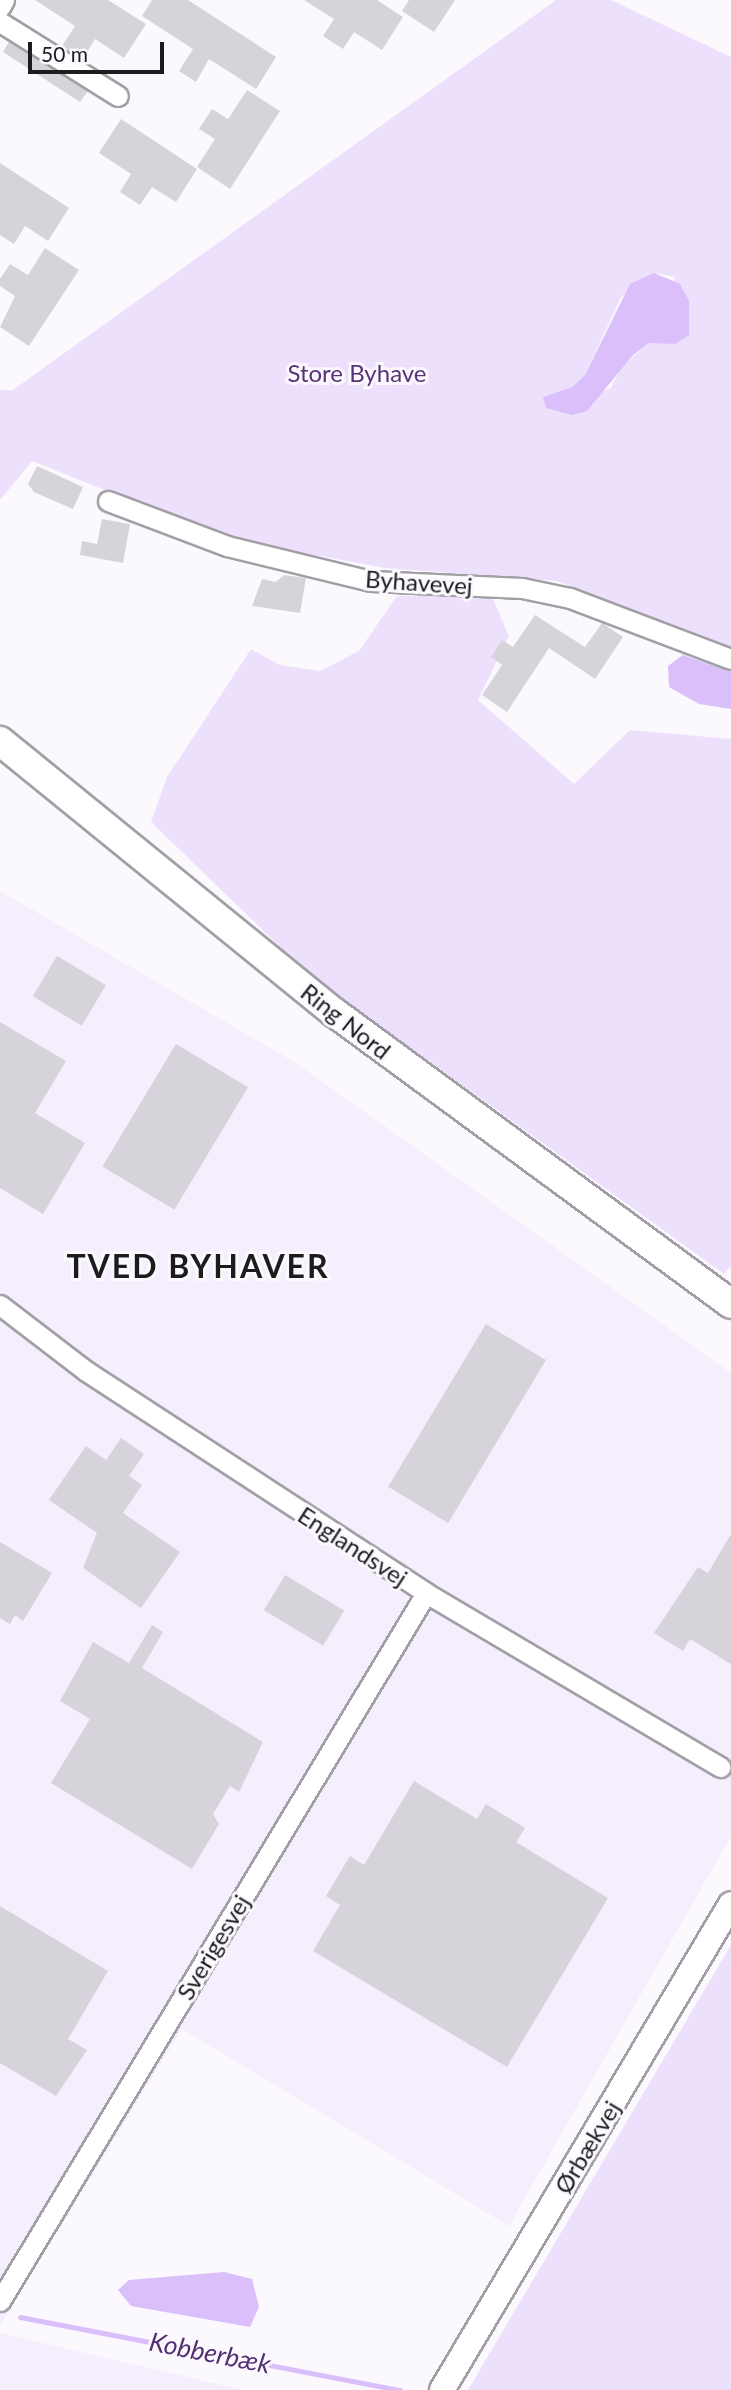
<!DOCTYPE html>
<meta charset="utf-8">
<style>
body{margin:0}
#map{position:relative;width:731px;height:2390px;overflow:hidden;background:#fbf9fe;font-family:Lato,sans-serif}
div>[style]{position:absolute}
.built>*{inset:0;background:#f4eefd}
.green>*{inset:0;background:#ede0fd}
.water>*{inset:0;background:#dbbffa}
.stream>*{height:5px;margin:-2.5px;padding:0 2.5px;transform-origin:2.5px;border-radius:2.5px;background:#dbbffa}
.building>*{inset:0;background:#d7d3db;transform-origin:0 0}
.roads{filter:drop-shadow(2px 0 #a29fa6) drop-shadow(-2px 0 #a29fa6) drop-shadow(0 2px #a29fa6) drop-shadow(0 -2px #a29fa6)}
.minor>*{height:19px;margin:-9.5px;padding:0 9.5px;transform-origin:9.5px;border-radius:9.5px;background:#fff}
.tertiary>*{height:24px;margin:-12px;padding:0 12px;transform-origin:12px;border-radius:12px;background:#fff}
.secondary>*{height:28px;margin:-14px;padding:0 14px;transform-origin:14px;border-radius:14px;background:#fff}
span{translate:-50% -50%;white-space:nowrap;text-align:center;line-height:1.15;-webkit-text-stroke:6px #fbf9fe;paint-order:stroke}
.park-label{font-size:24px;color:#573378}
.street-label{font-size:24px;color:#1c1b1e}
.water-label{font-size:26px;color:#532f73;font-style:italic}
.district-label{font-size:32px;color:#1c1b1e;font-weight:700;letter-spacing:2px}
.scale{position:absolute;left:28px;top:42px;width:136px;height:32px;box-sizing:border-box;border:4px solid #1c1b1e;border-top:0;padding-left:9px;font-size:21px;line-height:24px;white-space:nowrap;color:#1c1b1e;-webkit-text-stroke:5px #fbf9fe;paint-order:stroke}
</style>
<div id="map">
<div class="built">
<div style="clip-path:polygon(0 891px,296px 1063px,731px 1373px,731px 1836px,509px 2226px,182px 2029px,0 2325px)"></div>
<div style="clip-path:polygon(0 2333px,243px 2390px,0 2390px)"></div>
</div>
<div class="green">
<div style="clip-path:polygon(evenodd,556px 0,611px 0,731px 57px,731px 648px,557px 581px,385px 568px,228px 539px,32px 461px,0 500px,0 390px,13px 390px,556px 0,654px 273px,675px 277px,649px 343px,623px 365px,610px 389px,543px 397px,572px 387px,585px 375px,621px 297px,654px 273px)"></div>
<div style="clip-path:polygon(491px 594px,509px 636px,478px 700px,574px 784px,630px 730px,731px 739px,731px 1266px,724px 1274px,306px 972px,151px 822px,167px 777px,251px 649px,280px 665px,320px 671px,359px 651px,397px 596px)"></div>
<div style="clip-path:polygon(731px 1945px,731px 2390px,468px 2390px)"></div>
</div>
<div class="water">
<div style="clip-path:polygon(654px 273px,680px 284px,689px 301px,689px 335px,675px 344px,649px 343px,633px 355px,587px 411px,572px 415px,546px 408px,543px 397px,572px 387px,585px 375px,630px 284px)"></div>
<div style="clip-path:polygon(683px 655px,731px 672px,731px 709px,699px 704px,669px 687px,668px 666px)"></div>
<div style="clip-path:polygon(224px 2272px,252px 2279px,259px 2307px,250px 2327px,131px 2306px,118px 2290px,129px 2280px)"></div>
</div>
<div class="stream">
<div style="left:20px;top:2317px;width:387px;rotate:10.9deg"></div>
</div>
<div class="building">
<div style="clip-path:polygon(35px 0,108px 0,146px 24px,124px 58px,95px 39px,83px 59px,62px 46px,75px 26px)"></div>
<div style="clip-path:polygon(152px 0,188px 0,276px 57px,256px 89px,209px 59px,196px 82px,179px 71px,193px 49px,142px 16px)"></div>
<div style="clip-path:polygon(304px 0,377px 0,403px 17px,382px 50px,354px 32px,343px 49px,323px 36px,334px 19px)"></div>
<div style="clip-path:polygon(409px 0,455px 0,434px 32px,402px 11px)"></div>
<div style="clip-path:polygon(9px 42px,88px 91px,80px 102px,3px 52px)"></div>
<div style="clip-path:polygon(247px 90px,280px 111px,230px 189px,197px 167px,215px 139px,199px 129px,212px 109px,228px 119px)"></div>
<div style="clip-path:polygon(121px 119px,197px 169px,176px 202px,152px 187px,140px 205px,120px 192px,131px 174px,99px 153px)"></div>
<div style="clip-path:polygon(0 163px,69px 208px,48px 241px,25px 226px,14px 244px,0 235px)"></div>
<div style="clip-path:polygon(45px 248px,79px 270px,29px 346px,0 327px,15px 296px,0 286px,0 279px,10px 264px,28px 275px)"></div>
<div style="clip-path:polygon(37px 466px,83px 487px,73px 509px,34px 492px,28px 484px)"></div>
<div style="clip-path:polygon(102px 519px,130px 524px,123px 563px,80px 555px,82px 541px,97px 544px)"></div>
<div style="clip-path:polygon(284px 575px,306px 578px,300px 613px,252px 606px,262px 579px,276px 582px)"></div>
<div style="clip-path:polygon(535px 615px,585px 647px,602px 623px,623px 637px,595px 679px,549px 648px,507px 712px,482px 695px,502px 665px,491px 657px,502px 640px,513px 647px)"></div>
<div style="left:57px;top:956px;width:57px;height:47px;rotate:31deg"></div>
<div style="clip-path:polygon(0 1022px,66px 1061px,35px 1113px,85px 1143px,43px 1214px,0 1188px)"></div>
<div style="left:176px;top:1044px;width:84px;height:143px;rotate:31deg"></div>
<div style="left:486px;top:1324px;width:70px;height:190px;rotate:31deg"></div>
<div style="clip-path:polygon(121px 1438px,144px 1454px,129px 1476px,142px 1485px,123px 1513px,180px 1552px,141px 1608px,83px 1568px,97px 1533px,49px 1500px,86px 1446px,106px 1460px)"></div>
<div style="clip-path:polygon(731px 1534px,731px 1664px,690px 1639px,683px 1651px,654px 1633px,698px 1567px,708px 1573px)"></div>
<div style="clip-path:polygon(0 1542px,52px 1573px,23px 1621px,15px 1615px,10px 1624px,0 1618px)"></div>
<div style="left:285px;top:1575px;width:69px;height:41px;rotate:31deg"></div>
<div style="clip-path:polygon(152px 1625px,163px 1632px,142px 1668px,263px 1742px,239px 1792px,230px 1786px,213px 1814px,219px 1824px,192px 1869px,51px 1783px,90px 1719px,60px 1701px,93px 1642px,129px 1663px)"></div>
<div style="clip-path:polygon(414px 1781px,477px 1819px,486px 1804px,525px 1828px,516px 1842px,608px 1898px,507px 2067px,313px 1951px,340px 1905px,326px 1896px,350px 1856px,364px 1865px)"></div>
<div style="clip-path:polygon(0 1906px,108px 1971px,68px 2039px,87px 2050px,56px 2096px,0 2063px)"></div>
</div>
<div class="roads">
<div class="minor">
<div style="left:0;top:7px;width:8px;rotate:-60deg"></div>
<div style="left:0;top:22px;width:139px;rotate:32.1deg"></div>
<div style="left:108px;top:501px;width:127px;rotate:20.7deg"></div>
<div style="left:227px;top:546px;width:148px;rotate:13.7deg"></div>
<div style="left:371px;top:581px;width:151px;rotate:2.7deg"></div>
<div style="left:522px;top:588px;width:49px;rotate:11.8deg"></div>
<div style="left:570px;top:598px;width:172px;rotate:20.8deg"></div>
<div style="left:0;top:1305px;width:108px;rotate:37.5deg"></div>
<div style="left:86px;top:1371px;width:406px;rotate:33.1deg"></div>
<div style="left:426px;top:1593px;width:342px;rotate:30.6deg"></div>
<div style="left:0;top:2301px;width:826px;rotate:-58.96deg"></div>
</div>
<div class="tertiary">
<div style="left:442px;top:2390px;width:565px;rotate:-59.26deg"></div>
</div>
<div class="secondary">
<div style="left:0;top:741px;width:432px;rotate:39.1deg"></div>
<div style="left:335px;top:1013px;width:491px;rotate:36.3deg"></div>
</div>
</div>
<div class="park-label">
<span style="left:357px;top:373px">Store Byhave</span>
</div>
<div class="street-label">
<span style="left:419px;top:582px;rotate:4deg">Byhavevej</span>
<span style="left:346px;top:1021px;rotate:38deg">Ring Nord</span>
<span style="left:353px;top:1546px;rotate:33deg">Englandsvej</span>
<span style="left:213px;top:1947px;rotate:-59deg">Sverigesvej</span>
<span style="left:587px;top:2147px;rotate:-59deg">Ørbækvej</span>
</div>
<div class="water-label">
<span style="left:210px;top:2353px;rotate:11deg">Kobberbæk</span>
</div>
<div class="district-label">
<span style="left:198px;top:1266px">TVED BYHAVER</span>
</div>
<div class="scale">50 m</div>
</div>
